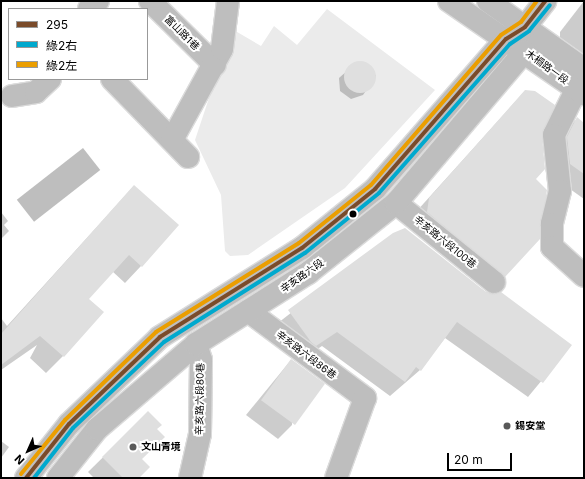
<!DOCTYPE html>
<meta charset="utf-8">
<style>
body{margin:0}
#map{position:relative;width:585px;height:479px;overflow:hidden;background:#fff;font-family:Inter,"Noto Sans TC",sans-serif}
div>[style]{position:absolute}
.green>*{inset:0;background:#ebebeb}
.water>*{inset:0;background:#bebebe;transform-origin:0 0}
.shadow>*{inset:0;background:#0003}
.building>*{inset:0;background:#dfdfdf;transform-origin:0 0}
.round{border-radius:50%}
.roads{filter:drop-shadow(1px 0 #dbdbdb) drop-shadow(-1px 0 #dbdbdb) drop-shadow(0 1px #dbdbdb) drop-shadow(0 -1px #dbdbdb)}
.minor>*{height:22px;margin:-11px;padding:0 11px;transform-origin:11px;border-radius:11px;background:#bebebe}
.major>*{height:22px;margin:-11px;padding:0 11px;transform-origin:11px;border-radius:11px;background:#bebebe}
.bus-1>*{height:4px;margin:-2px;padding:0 2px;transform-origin:2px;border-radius:2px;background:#7a4b2a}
.bus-2>*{height:4px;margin:-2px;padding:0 2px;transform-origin:2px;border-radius:2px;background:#00a9ce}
.bus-3>*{height:4px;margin:-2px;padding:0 2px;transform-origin:2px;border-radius:2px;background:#eb9e00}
.dots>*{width:11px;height:11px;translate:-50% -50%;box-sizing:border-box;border:2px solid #fff;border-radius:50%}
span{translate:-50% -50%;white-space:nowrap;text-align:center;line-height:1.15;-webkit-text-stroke:4px #fff;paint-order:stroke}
.street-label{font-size:10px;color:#000}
.poi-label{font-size:10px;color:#000;font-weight:700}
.left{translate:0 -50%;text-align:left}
.frame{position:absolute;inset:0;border:2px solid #000;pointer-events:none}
.legend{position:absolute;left:8px;top:8px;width:140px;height:72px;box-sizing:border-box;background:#fff;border:1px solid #999;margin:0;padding:5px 7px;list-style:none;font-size:12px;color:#000}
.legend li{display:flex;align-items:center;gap:8px;height:20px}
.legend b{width:20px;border:1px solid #999}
.north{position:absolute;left:8px;top:431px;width:40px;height:40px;-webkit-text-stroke:3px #fff;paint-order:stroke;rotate:225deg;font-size:11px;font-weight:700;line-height:16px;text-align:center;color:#000}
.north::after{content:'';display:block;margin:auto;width:14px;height:18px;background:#000;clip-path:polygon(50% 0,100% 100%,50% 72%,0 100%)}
.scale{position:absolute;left:447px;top:453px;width:65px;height:18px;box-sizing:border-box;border:2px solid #000;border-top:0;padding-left:5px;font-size:12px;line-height:14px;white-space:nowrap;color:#000;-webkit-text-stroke:3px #fff;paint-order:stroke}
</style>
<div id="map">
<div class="green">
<div style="clip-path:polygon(327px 9px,435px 90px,345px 188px,248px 255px,230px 256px,225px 251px,221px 195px,195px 140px,232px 29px,261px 46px,274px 26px,297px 45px)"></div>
</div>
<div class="water">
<div style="left:83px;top:148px;width:28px;height:84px;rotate:52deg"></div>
</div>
<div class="shadow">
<div style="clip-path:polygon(584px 1px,584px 65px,560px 42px,560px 32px)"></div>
<div style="clip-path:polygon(356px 63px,369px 65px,376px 76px,363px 95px,351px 99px,340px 91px,339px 78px)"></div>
<div style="clip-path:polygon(525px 91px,541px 136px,535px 179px,504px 276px,490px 290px,415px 213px)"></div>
<div style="clip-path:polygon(577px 119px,584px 124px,584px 199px,556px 179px,562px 133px)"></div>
<div style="clip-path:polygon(134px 186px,141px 266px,125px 283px,112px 271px,88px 299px,63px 356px,46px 373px,30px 358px,37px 345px,1px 370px,1px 318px,7px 326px)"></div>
<div style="clip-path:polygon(1px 212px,8px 221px,4px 225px,9px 231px,1px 239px)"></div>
<div style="clip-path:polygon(393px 234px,571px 345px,528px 397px,445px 338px,420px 370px,390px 396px,322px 346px,301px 360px,274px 326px)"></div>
<div style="clip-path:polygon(291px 360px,292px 425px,278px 439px,246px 415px)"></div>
<div style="clip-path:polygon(148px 413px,138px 478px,94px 478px,88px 472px)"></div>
<div style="clip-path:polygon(1px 441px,9px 447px,1px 458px)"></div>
</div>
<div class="building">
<div class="round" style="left:344px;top:61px;width:32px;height:32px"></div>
<div style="clip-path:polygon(525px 90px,535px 91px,555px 105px,542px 136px,545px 169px,536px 179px,547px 190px,540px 239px,505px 277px,427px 212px,429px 198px)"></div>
<div style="clip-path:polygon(577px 117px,584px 123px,584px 174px,570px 164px,567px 137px)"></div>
<div style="clip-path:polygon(134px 185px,179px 225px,142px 267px,129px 255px,89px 299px,104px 312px,64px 357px,40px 336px,1px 365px,1px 334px)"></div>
<div style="clip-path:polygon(405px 228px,486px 292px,501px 292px,572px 345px,543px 383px,457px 322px,421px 371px,416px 367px,405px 382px,337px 332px,316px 346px,311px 342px,288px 310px,393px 233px)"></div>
<div style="left:291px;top:359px;width:42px;height:51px;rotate:36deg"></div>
<div style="clip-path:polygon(148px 411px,162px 425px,157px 429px,165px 437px,142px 459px,150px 467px,139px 478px,123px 478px,102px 457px)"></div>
</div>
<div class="roads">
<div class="minor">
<div style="left:150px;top:1px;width:91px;rotate:44.6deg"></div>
<div style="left:89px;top:9px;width:12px;rotate:-42deg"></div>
<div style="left:112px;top:79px;width:109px;rotate:45.7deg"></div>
<div style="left:577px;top:88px;width:52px;rotate:116.1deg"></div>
<div style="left:554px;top:135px;width:56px;rotate:83.9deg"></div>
<div style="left:560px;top:191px;width:34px;rotate:104deg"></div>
<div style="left:552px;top:224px;width:23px;rotate:90deg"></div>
<div style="left:552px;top:247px;width:43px;rotate:42.2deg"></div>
<div style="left:12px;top:96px;width:24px;rotate:-9deg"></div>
<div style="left:36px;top:92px;width:19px;rotate:-43deg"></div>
<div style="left:172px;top:140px;width:104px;rotate:-61.2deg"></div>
<div style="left:222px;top:49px;width:48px;rotate:-82.9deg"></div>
<div style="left:396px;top:203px;width:126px;rotate:38.9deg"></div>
<div style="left:248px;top:311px;width:146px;rotate:36.6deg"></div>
<div style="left:365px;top:398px;width:85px;rotate:109.9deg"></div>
<div style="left:190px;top:478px;width:45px;rotate:-77.2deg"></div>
<div style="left:200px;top:434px;width:74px;rotate:-89.2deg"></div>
<div style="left:201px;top:360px;width:17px;rotate:-107deg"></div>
</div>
<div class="major">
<div style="left:449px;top:1px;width:164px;rotate:34.6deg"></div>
<div style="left:488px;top:1px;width:118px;rotate:35.3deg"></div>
<div style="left:26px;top:478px;width:69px;rotate:-51.5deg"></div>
<div style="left:69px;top:424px;width:126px;rotate:-43.7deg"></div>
<div style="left:160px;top:337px;width:168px;rotate:-32.1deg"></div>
<div style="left:302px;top:248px;width:94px;rotate:-38.9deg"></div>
<div style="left:375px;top:189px;width:199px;rotate:-48.9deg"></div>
<div style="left:506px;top:39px;width:22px;rotate:-32deg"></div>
<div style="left:525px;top:27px;width:33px;rotate:-52deg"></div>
<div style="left:58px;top:478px;width:63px;rotate:-51.5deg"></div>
<div style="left:97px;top:429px;width:130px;rotate:-40.6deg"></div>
<div style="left:196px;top:344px;width:133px;rotate:-32.4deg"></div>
<div style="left:308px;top:273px;width:112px;rotate:-38.5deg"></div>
<div style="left:396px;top:203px;width:199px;rotate:-49.7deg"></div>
</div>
</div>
<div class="bus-1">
<div style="left:26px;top:478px;width:69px;rotate:-51.5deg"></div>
<div style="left:69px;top:424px;width:126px;rotate:-43.7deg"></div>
<div style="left:160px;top:337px;width:168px;rotate:-32.1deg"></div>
<div style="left:302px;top:248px;width:94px;rotate:-38.9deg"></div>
<div style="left:375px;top:189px;width:199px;rotate:-48.9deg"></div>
<div style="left:506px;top:39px;width:22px;rotate:-32deg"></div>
<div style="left:525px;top:27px;width:33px;rotate:-52deg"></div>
</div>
<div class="bus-2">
<div style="left:34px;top:478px;width:63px;rotate:-52deg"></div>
<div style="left:73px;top:428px;width:125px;rotate:-43.4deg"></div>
<div style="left:164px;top:342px;width:167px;rotate:-32.3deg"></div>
<div style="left:305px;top:253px;width:95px;rotate:-39deg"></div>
<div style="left:379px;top:193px;width:198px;rotate:-48.7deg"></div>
<div style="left:510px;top:44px;width:23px;rotate:-34deg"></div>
<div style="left:529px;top:31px;width:33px;rotate:-51deg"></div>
</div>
<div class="bus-3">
<div style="left:21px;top:474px;width:70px;rotate:-50.8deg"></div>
<div style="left:65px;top:420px;width:127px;rotate:-44deg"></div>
<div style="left:156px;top:332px;width:168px;rotate:-31.9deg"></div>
<div style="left:299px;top:243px;width:92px;rotate:-38.9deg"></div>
<div style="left:371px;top:185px;width:198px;rotate:-49.1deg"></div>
<div style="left:501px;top:35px;width:24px;rotate:-33deg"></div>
<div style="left:521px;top:22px;width:26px;rotate:-53deg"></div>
</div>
<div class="dots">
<div style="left:353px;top:214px;background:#000"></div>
<div style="left:507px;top:426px;background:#595959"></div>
<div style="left:133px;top:447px;background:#595959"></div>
</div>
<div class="street-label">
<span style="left:182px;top:33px;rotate:45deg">富山路1巷</span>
<span style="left:547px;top:67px;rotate:36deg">木柵路一段</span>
<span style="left:445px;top:242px;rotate:39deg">辛亥路六段100巷</span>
<span style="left:302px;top:276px;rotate:-35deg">辛亥路六段</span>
<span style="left:306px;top:355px;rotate:37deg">辛亥路六段86巷</span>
<span style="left:200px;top:399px;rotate:-89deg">辛亥路六段80巷</span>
</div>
<div class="poi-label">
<span class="left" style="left:515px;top:426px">錫安堂</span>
<span class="left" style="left:141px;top:447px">文山青境</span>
</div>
<div class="frame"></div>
<ul class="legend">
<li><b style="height:5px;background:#7a4b2a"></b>295</li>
<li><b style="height:5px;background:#00a9ce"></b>綠2右</li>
<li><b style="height:5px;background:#eb9e00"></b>綠2左</li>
</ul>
<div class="north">N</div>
<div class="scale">20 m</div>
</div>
